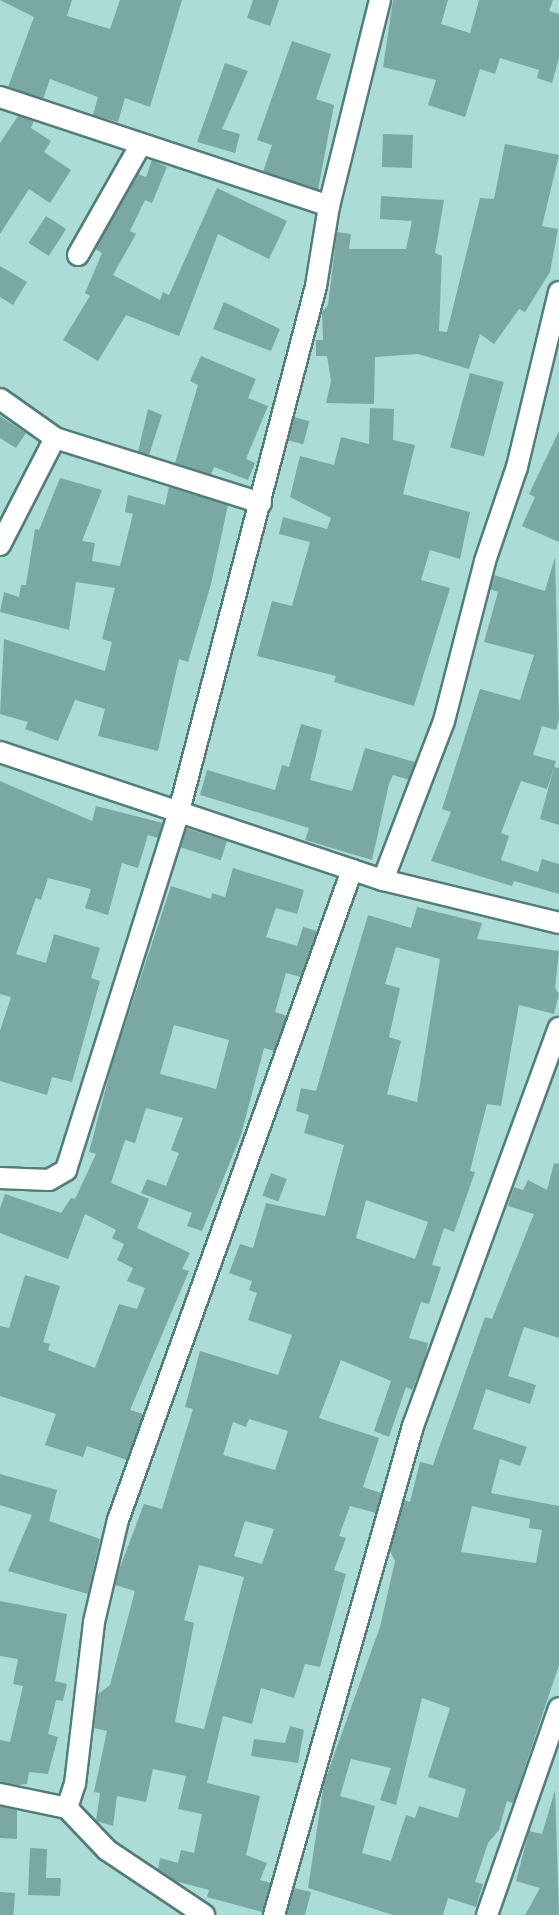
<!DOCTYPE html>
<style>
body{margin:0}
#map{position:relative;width:559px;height:1915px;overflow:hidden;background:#acdcd6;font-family:"Titillium Web",sans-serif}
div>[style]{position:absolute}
.building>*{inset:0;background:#7aa9a4;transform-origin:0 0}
.roads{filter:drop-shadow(2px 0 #517e79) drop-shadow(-2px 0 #517e79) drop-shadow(0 2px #517e79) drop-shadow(0 -2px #517e79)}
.minor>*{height:20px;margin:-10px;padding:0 10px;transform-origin:10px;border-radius:10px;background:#fff}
span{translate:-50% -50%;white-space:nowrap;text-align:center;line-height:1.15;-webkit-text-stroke:5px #b9e9e3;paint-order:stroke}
</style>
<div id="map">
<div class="building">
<div style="clip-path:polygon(0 0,72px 0,67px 16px,110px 29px,120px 0,182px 0,150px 107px,125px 98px,118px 122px,93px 115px,98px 97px,50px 79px,43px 99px,8px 87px,34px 17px)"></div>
<div style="clip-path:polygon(253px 0,279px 0,270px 26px,247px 18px)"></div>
<div style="clip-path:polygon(393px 0,448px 0,441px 24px,470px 33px,479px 0,553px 0,549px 11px,559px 14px,559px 58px,552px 83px,537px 78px,539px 70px,500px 58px,495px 74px,480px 69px,465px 117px,428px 105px,436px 80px,383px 67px)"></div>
<div style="clip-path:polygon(292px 41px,331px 54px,316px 99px,334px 105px,318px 190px,263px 172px,272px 145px,257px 140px)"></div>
<div style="clip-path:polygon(225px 63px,248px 71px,222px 129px,240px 134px,235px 153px,197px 142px)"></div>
<div style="clip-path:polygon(18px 116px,34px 121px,31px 128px,51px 141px,44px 152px,71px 170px,50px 203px,29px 189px,0 234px,0 143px)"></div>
<div style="left:383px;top:134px;width:30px;height:33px;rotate:2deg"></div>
<div style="clip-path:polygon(505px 144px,559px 155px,542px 226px,558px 229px,550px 272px,525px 312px,519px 309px,494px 344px,480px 334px,469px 369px,418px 354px,375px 357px,374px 404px,326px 403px,331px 381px,327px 356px,316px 356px,316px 340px,323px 340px,322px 312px,328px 305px,337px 232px,351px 234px,349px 249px,406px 249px,412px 221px,380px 219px,381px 196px,444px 200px,435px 253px,442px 256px,439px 331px,447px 332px,480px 198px,494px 199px)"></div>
<div style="clip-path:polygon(152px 160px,167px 167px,152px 203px,145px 200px,130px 231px,136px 234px,113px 275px,160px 300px,163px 292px,169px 295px,217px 188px,287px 221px,269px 259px,218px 234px,179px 336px,126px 315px,98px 361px,63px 340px,90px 296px,85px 293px,102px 253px,95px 249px,138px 174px,146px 177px)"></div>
<div style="left:46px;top:216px;width:24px;height:32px;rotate:33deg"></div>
<div style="clip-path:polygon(0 266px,27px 282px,13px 305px,0 297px)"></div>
<div style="clip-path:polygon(224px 302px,280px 329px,271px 351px,213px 329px)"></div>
<div style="clip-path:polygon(201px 356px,256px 379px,248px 398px,268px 406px,246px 459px,255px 463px,248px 480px,214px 467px,211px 475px,175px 463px,198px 385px,190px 381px)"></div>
<div style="left:470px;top:373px;width:35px;height:77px;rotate:15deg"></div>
<div style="clip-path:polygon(370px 408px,394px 409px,393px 440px,415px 445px,403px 494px,470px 512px,460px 559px,430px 550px,421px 580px,450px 588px,414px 706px,334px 682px,336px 676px,257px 656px,272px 601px,292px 606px,310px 542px,279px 534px,283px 517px,327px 529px,331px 518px,290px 497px,300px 456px,334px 465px,341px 437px,369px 444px)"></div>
<div style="clip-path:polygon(148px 409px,162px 415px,149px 455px,138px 452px)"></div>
<div style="clip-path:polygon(0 416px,26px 433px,16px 448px,0 438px)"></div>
<div style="left:294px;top:417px;width:16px;height:24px;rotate:15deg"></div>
<div style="clip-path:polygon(559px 431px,559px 542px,522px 526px,535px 497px,529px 494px)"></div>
<div style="clip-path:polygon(60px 478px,102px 490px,82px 541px,95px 543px,92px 561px,120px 566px,133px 514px,125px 512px,128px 495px,165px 505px,169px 487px,228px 505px,211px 584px,188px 662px,179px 659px,158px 751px,98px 736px,105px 709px,75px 700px,58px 741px,25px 729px,28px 722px,0 714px,4px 639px,105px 671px,112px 642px,102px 639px,115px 588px,76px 582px,69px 630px,0 612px,4px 592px,19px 597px,21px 585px,26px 585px,35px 529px,39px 530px)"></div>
<div style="clip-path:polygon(555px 557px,559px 720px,556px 730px,542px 726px,533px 755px,556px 761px,547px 789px,521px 781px,501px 833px,509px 836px,501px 860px,538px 872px,542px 859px,559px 864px,559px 894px,514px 881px,512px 886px,431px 861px,451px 812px,442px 809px,480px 689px,520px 700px,534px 655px,484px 642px,498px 592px,490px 589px,494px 575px,545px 591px)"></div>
<div style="clip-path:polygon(301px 724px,322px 730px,310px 780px,352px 791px,365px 748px,415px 762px,409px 780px,393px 775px,389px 784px,372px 860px,305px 840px,309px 828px,200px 795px,207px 770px,275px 790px,282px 765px,289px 767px)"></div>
<div style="clip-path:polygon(554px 767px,559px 768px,559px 825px,540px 819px)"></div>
<div style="clip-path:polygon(0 781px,92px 821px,96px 806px,163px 823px,158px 838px,148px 835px,138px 868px,122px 863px,108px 915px,85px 908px,91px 889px,48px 878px,41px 900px,36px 898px,16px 954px,46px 963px,54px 934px,100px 948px,91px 978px,100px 981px,72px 1082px,52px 1077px,47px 1095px,0 1081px,0 1031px,11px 997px,0 994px)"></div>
<div style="left:186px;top:828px;width:43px;height:20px;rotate:18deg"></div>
<div style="clip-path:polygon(evenodd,233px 868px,304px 890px,297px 914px,276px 908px,266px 937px,297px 946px,303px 927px,317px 931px,301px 977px,286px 973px,275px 1012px,287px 1016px,274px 1051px,264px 1048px,241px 1135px,202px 1231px,187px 1226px,192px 1213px,141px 1193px,147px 1179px,166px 1186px,179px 1153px,171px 1150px,183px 1118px,146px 1108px,135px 1143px,125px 1140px,111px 1183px,149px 1199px,137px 1228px,190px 1253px,182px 1269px,189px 1271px,130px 1410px,143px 1414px,127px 1460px,87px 1446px,83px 1457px,45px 1445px,56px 1414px,0 1396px,0 1326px,9px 1328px,25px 1275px,60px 1286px,43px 1342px,50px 1344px,48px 1350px,95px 1368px,119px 1304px,137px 1309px,145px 1288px,127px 1281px,133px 1268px,117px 1260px,124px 1244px,112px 1238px,116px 1230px,85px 1214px,68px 1259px,0 1233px,0 1208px,5px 1194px,61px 1213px,71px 1198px,75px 1199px,96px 1154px,89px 1152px,113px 1061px,171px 886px,211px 899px,212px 893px,225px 897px,233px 868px,174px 1025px,229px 1040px,216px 1089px,160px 1074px,174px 1025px)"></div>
<div style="clip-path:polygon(evenodd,417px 907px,482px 923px,477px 939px,559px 951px,555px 988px,559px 994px,554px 1014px,519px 1005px,501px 1106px,487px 1104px,470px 1171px,475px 1172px,454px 1232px,444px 1228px,432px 1265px,441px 1267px,429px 1304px,421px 1302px,409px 1338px,428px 1343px,424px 1362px,412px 1390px,406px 1387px,389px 1437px,374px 1431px,391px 1381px,341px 1360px,319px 1418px,379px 1438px,363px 1487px,381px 1493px,376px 1513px,350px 1506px,339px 1536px,346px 1538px,334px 1570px,346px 1574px,320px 1667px,305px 1664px,294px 1698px,261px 1688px,252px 1724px,223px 1716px,207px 1783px,260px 1796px,246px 1855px,267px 1863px,260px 1880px,271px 1883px,262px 1912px,207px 1897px,209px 1890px,175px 1881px,158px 1869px,160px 1858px,178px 1863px,181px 1850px,194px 1853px,202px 1814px,178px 1809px,186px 1776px,153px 1769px,146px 1802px,117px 1796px,113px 1826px,96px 1821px,100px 1793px,94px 1792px,107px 1731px,94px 1728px,98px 1694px,110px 1685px,135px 1591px,115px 1585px,119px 1570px,144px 1504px,162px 1509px,193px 1409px,185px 1407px,200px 1351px,278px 1375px,292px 1335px,248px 1320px,257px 1293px,249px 1290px,252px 1281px,229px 1273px,240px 1244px,253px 1248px,266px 1203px,325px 1216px,344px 1145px,304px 1133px,309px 1115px,296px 1111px,301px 1088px,316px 1091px,368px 915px,411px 928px,417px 907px,396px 947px,440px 959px,417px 1102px,387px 1094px,401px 1041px,389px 1037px,400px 988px,385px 984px,396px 947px,417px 907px,366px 1200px,428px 1222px,415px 1259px,356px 1238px,366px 1200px,417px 907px,249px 1419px,288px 1431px,275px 1470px,223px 1455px,233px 1422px,246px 1427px,249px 1419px,417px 907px,245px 1521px,274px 1529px,262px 1564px,234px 1556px,245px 1521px,417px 907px,199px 1565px,244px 1577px,204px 1729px,175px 1722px,194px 1623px,184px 1620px,199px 1565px)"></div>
<div style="clip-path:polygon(evenodd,554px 1163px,559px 1164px,559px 1338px,524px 1327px,508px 1376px,536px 1385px,530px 1404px,486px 1389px,473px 1429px,527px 1447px,520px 1466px,500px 1459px,491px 1493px,559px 1506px,559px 1665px,513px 1803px,507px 1801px,499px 1830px,488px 1843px,475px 1882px,483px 1884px,476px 1907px,448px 1898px,443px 1915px,393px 1915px,308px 1888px,324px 1783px,380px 1627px,395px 1561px,390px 1551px,404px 1500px,410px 1502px,420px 1462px,433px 1465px,485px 1317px,492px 1319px,534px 1214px,508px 1206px,514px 1187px,523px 1190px,528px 1180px,547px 1190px,554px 1163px,472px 1506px,530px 1519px,529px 1528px,542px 1530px,536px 1563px,461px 1552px,472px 1506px,554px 1163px,422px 1698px,450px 1708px,428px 1777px,466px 1789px,458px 1818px,419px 1806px,415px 1818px,406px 1815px,391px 1861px,362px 1853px,375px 1806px,340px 1796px,351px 1759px,391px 1768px,380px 1800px,396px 1805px,422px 1698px)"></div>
<div style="left:271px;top:1173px;width:17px;height:24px;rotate:21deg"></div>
<div style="clip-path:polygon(0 1474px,57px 1490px,49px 1521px,100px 1539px,88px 1594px,8px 1571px,32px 1515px,0 1505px)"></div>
<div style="clip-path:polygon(0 1601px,67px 1614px,55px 1681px,67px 1684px,63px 1701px,56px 1700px,48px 1734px,58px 1737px,48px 1774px,29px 1772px,27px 1784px,18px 1785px,0 1782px,0 1740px,10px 1742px,23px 1686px,13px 1684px,18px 1659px,0 1656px)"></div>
<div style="clip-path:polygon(290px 1726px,304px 1730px,298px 1763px,251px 1756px,254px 1739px,285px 1743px)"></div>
<div style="clip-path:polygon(555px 1790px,559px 1915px,525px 1915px,540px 1888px,516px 1881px,529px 1831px,542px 1834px)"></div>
<div style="clip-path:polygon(0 1806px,17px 1810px,17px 1839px,0 1838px)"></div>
<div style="clip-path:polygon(30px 1848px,47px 1849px,46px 1878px,61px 1878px,60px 1896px,28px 1895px)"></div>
<div style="clip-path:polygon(294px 1888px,311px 1892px,305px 1915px,286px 1915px)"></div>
<div style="left:0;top:1892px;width:15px;height:23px;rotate:4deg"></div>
</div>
<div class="roads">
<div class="minor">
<div style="left:0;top:97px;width:347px;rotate:18.3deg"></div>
<div style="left:78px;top:255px;width:125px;rotate:-60.4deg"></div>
<div style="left:0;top:399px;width:67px;rotate:35.3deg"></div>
<div style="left:55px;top:438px;width:216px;rotate:17.5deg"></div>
<div style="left:0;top:545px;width:120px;rotate:-62.8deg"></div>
<div style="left:0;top:752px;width:404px;rotate:18.5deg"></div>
<div style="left:383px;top:880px;width:181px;rotate:13.7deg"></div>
<div style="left:383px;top:880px;width:170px;rotate:-69deg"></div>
<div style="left:444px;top:721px;width:165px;rotate:-75.6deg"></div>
<div style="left:485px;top:561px;width:99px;rotate:-71.2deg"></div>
<div style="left:517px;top:467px;width:180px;rotate:-76.5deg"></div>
<div style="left:0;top:1178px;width:49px;rotate:2.3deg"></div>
<div style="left:49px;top:1180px;width:20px;rotate:-30deg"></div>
<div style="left:66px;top:1170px;width:372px;rotate:-72.5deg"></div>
<div style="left:178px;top:815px;width:547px;rotate:-75.38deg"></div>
<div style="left:316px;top:286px;width:81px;rotate:-80.8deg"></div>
<div style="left:329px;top:206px;width:212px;rotate:-76.1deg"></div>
<div style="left:0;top:1794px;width:68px;rotate:11.8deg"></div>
<div style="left:67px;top:1808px;width:58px;rotate:46.4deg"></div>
<div style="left:107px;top:1850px;width:117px;rotate:33.8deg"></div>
<div style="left:67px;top:1808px;width:25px;rotate:-72deg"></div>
<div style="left:75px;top:1784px;width:163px;rotate:-83.3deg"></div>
<div style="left:94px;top:1622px;width:105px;rotate:-76.8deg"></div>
<div style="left:118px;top:1520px;width:691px;rotate:-70.2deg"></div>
<div style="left:274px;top:1915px;width:508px;rotate:-74.13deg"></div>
<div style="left:413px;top:1426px;width:424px;rotate:-69.9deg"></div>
<div style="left:487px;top:1915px;width:219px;rotate:-70.8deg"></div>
</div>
</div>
</div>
